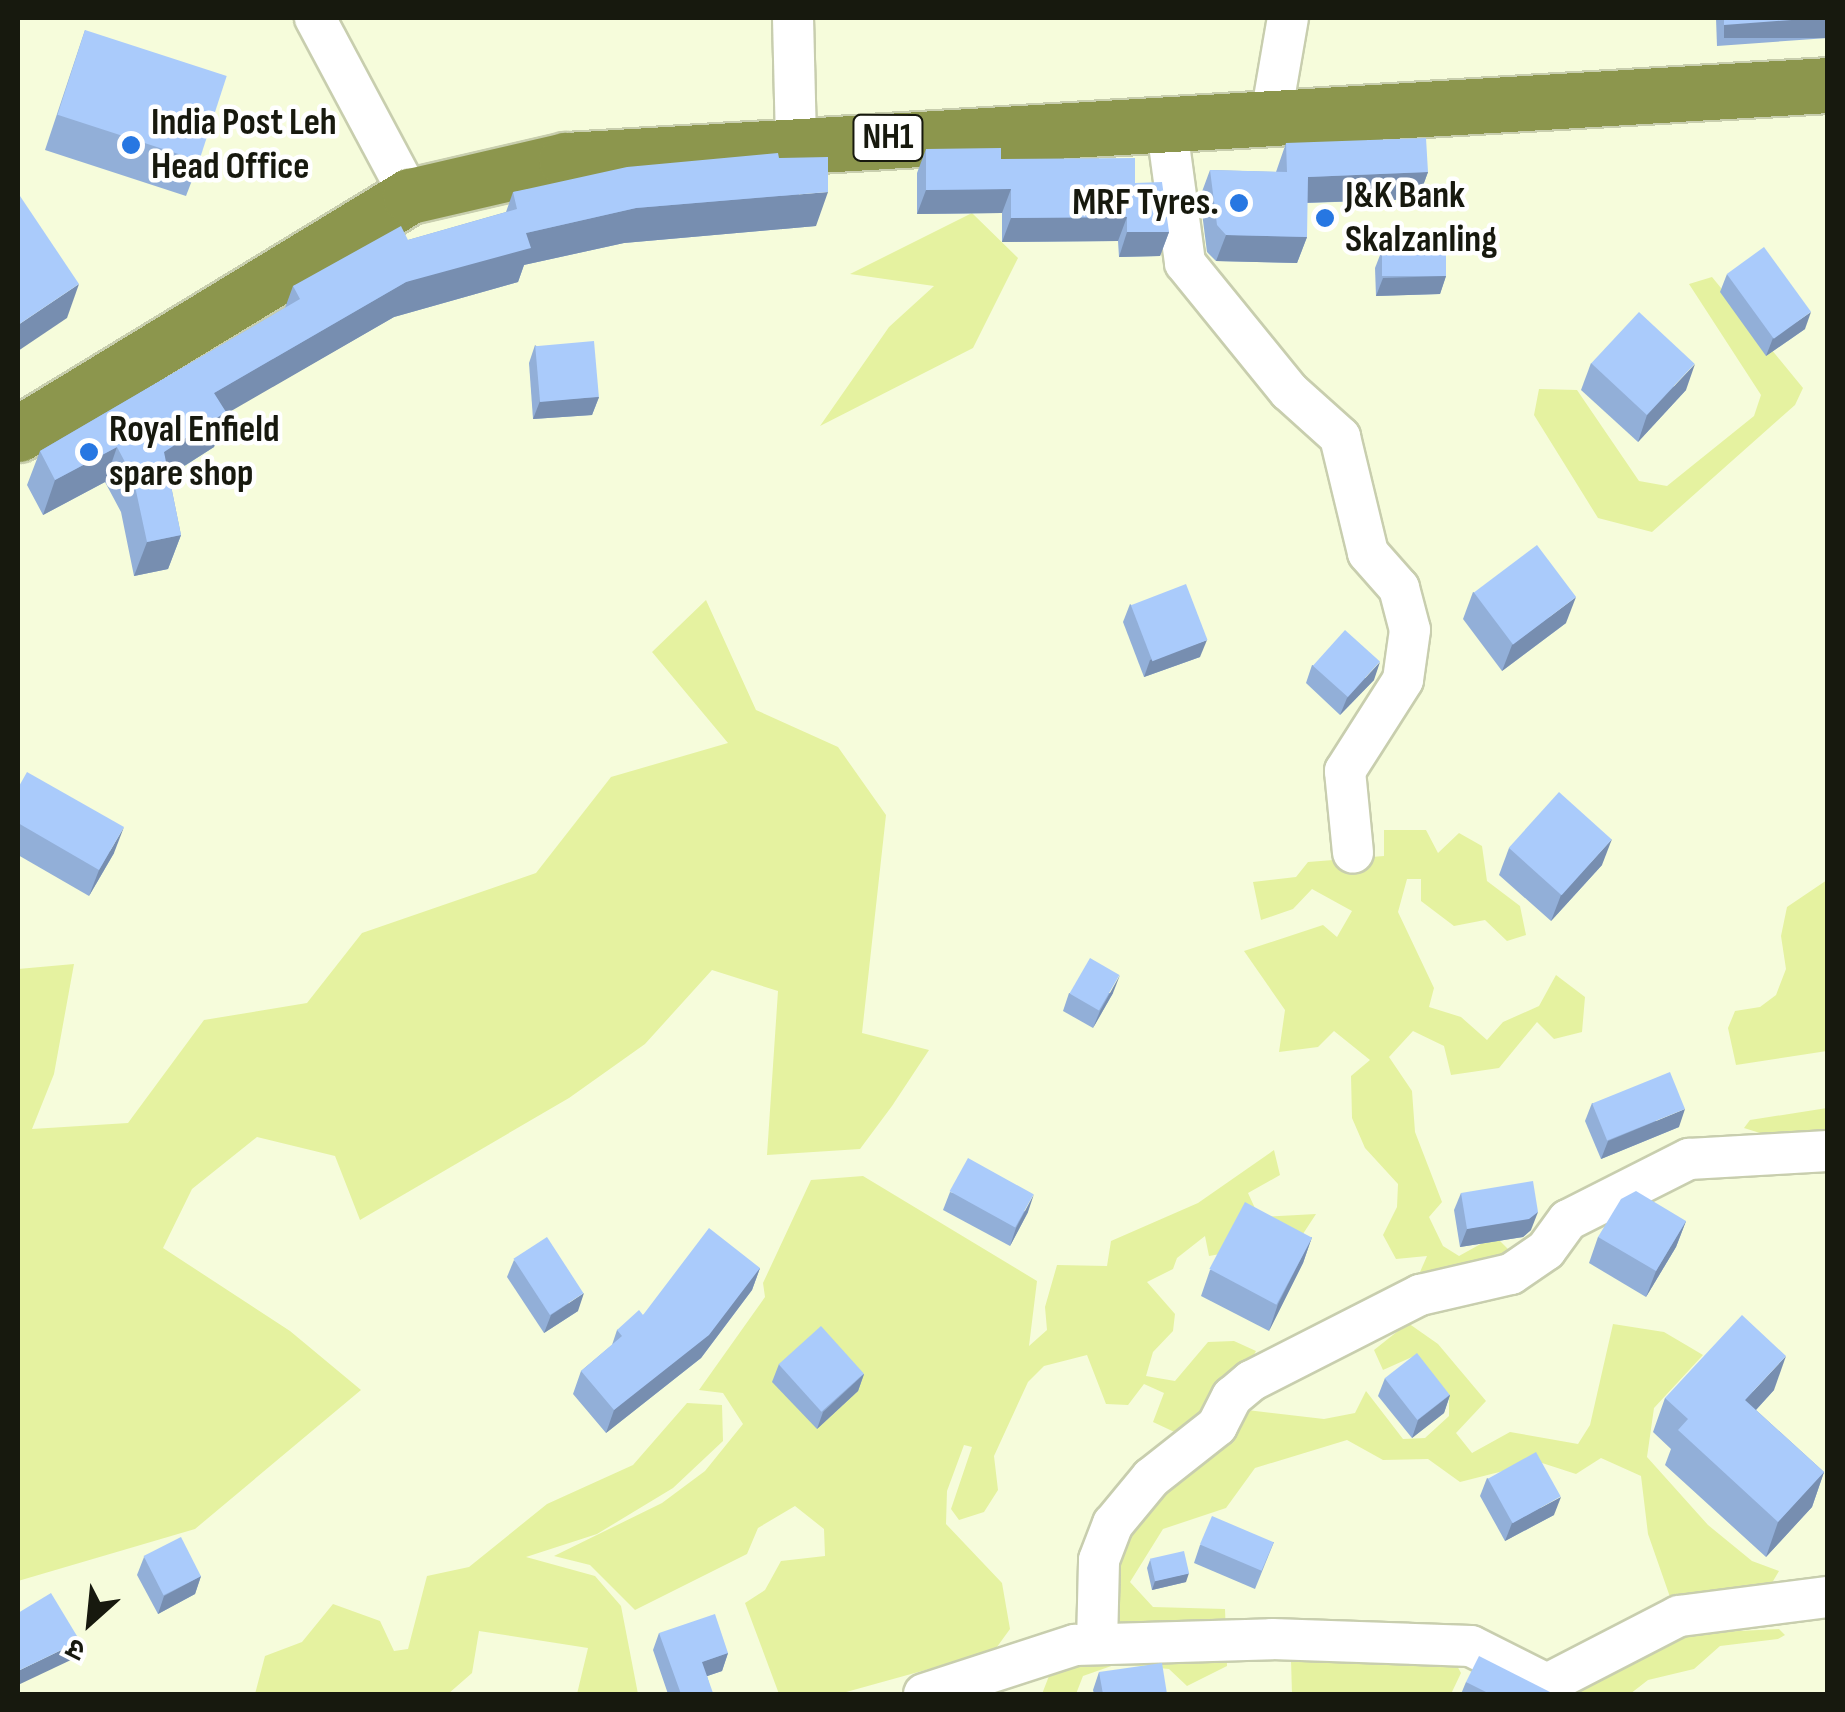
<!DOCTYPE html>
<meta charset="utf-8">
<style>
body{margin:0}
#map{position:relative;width:1845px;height:1712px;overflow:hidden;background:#f6fcdb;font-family:"Sofia Sans Condensed","Noto Sans Devanagari",sans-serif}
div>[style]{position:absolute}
.green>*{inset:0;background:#e5f2a0}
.roads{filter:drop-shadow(2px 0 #c8ceae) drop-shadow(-2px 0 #c8ceae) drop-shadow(0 2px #c8ceae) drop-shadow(0 -2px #c8ceae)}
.minor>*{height:40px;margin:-20px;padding:0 20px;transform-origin:20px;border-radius:20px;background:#fff}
.highway>*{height:55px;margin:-27.5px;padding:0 27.5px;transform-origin:27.5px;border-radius:27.5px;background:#8c964d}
.wall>*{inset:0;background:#92afd8}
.shaded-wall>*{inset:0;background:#778eb0;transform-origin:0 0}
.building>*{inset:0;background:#aacbfb;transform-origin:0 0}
.dots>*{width:28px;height:28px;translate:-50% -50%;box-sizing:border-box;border:5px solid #fff;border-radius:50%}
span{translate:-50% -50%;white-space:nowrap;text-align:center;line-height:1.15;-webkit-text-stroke:9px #fff;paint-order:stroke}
.shield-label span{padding:2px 8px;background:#fff;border:2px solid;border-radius:8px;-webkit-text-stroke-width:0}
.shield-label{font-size:35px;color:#17190e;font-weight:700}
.poi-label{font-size:38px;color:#17190e;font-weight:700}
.left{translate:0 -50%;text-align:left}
.right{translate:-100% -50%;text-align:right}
.frame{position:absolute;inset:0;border:20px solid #17190e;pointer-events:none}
.north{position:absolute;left:40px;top:1572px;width:100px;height:100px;-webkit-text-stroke:8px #fff;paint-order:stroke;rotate:207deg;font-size:28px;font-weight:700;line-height:40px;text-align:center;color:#17190e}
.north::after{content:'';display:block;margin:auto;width:35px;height:45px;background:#17190e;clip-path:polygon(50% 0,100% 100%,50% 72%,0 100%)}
</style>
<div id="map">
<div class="green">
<div style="clip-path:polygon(972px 213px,1018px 258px,973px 348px,820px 426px,889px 327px,934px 286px,850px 274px)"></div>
<div style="clip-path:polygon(1712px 277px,1803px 388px,1795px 405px,1652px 532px,1598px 518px,1534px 415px,1539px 389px,1577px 390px,1639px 481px,1667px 486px,1754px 416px,1761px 395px,1689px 284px)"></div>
<div style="clip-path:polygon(706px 600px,756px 710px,838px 747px,886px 815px,862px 1033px,929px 1050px,892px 1106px,860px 1149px,767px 1155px,778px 991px,712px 970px,645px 1044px,569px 1098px,360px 1220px,335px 1156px,257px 1137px,192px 1189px,163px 1248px,290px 1331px,361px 1390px,195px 1529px,18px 1581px,18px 969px,74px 964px,54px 1074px,32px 1129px,128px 1123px,204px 1020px,307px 1003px,362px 933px,536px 873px,611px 777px,728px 743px,652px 652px)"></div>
<div style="clip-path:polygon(1384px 830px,1426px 830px,1438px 853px,1459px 833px,1482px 846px,1487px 881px,1520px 906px,1526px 935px,1507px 941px,1485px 920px,1454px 926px,1421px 901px,1421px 879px,1407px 879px,1398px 912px,1434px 988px,1429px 1007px,1461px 1017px,1487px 1040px,1503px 1022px,1539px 1006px,1556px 975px,1585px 997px,1582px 1032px,1554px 1039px,1537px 1022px,1499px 1068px,1451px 1075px,1444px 1046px,1413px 1031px,1389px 1057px,1412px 1091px,1415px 1132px,1442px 1202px,1429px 1217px,1443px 1246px,1459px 1256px,1495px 1236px,1509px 1250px,1500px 1267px,1443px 1281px,1420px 1272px,1427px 1256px,1396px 1259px,1383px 1235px,1397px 1207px,1398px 1184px,1365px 1148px,1352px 1118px,1351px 1076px,1370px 1060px,1334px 1031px,1318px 1047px,1279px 1052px,1285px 1010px,1244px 951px,1323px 925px,1337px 937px,1352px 911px,1312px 889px,1293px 909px,1261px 920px,1253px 882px,1296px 877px,1308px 862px,1384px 856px)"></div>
<div style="clip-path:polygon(1827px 880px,1827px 1051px,1736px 1065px,1728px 1028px,1735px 1011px,1760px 1007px,1776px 995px,1786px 969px,1781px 936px,1787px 907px)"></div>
<div style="clip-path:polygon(1827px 1108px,1827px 1140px,1782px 1140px,1744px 1128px,1750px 1120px)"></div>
<div style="clip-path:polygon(1274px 1150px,1280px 1175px,1248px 1193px,1259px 1217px,1316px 1214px,1299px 1240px,1209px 1256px,1205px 1236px,1177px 1258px,1173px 1269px,1147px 1282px,1175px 1314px,1173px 1331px,1153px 1352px,1146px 1376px,1175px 1381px,1208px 1342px,1234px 1341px,1256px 1351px,1244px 1374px,1183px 1436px,1153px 1422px,1164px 1393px,1144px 1384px,1128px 1405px,1106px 1404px,1087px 1355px,1044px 1366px,1028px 1382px,994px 1456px,998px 1490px,984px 1512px,959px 1520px,951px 1509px,972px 1447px,964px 1445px,947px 1491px,946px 1524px,1002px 1583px,1010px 1629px,994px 1651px,839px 1694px,779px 1694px,745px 1603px,765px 1590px,781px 1561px,825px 1556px,824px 1529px,795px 1506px,758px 1528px,747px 1554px,635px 1610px,590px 1565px,554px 1556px,662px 1503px,705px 1471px,743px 1424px,723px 1393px,699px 1390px,765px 1297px,763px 1283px,811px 1180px,863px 1176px,1037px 1281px,1029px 1346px,1047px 1330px,1045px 1307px,1057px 1265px,1107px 1266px,1111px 1241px,1198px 1203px)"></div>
<div style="clip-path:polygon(1408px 1323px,1438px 1344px,1486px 1401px,1456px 1433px,1472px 1453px,1510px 1432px,1578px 1444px,1590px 1425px,1613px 1324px,1664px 1332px,1703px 1355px,1654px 1408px,1647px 1457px,1708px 1525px,1752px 1561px,1779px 1571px,1769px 1588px,1670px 1597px,1648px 1534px,1641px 1476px,1601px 1458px,1576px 1474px,1539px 1462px,1460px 1482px,1428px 1459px,1383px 1460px,1347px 1440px,1255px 1468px,1226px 1508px,1163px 1529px,1130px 1582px,1153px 1607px,1225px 1609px,1227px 1666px,1187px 1686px,1169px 1669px,1117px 1664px,1083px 1676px,1076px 1694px,1042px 1694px,1056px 1658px,1080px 1652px,1115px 1545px,1141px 1523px,1162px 1489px,1247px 1410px,1324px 1419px,1355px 1413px,1366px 1391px,1403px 1439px,1425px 1438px,1449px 1416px,1449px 1394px,1412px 1357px,1383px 1370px,1374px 1350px)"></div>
<div style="clip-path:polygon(687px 1403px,722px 1405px,723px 1441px,673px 1488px,597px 1534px,526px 1557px,595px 1576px,621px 1606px,638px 1694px,577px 1694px,588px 1648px,479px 1631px,472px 1673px,448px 1694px,255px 1694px,265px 1656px,302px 1642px,333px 1604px,380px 1621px,394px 1651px,408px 1649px,427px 1576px,469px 1567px,547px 1504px,633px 1465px)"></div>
<div style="clip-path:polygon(1779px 1629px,1785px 1635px,1778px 1639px,1720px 1646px,1694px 1669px,1648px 1680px,1630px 1694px,1566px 1694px,1678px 1634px)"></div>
<div style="clip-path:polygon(1321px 1651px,1455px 1662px,1461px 1673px,1451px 1694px,1292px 1694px,1291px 1660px)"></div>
</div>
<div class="roads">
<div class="minor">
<div style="left:315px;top:18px;width:202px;rotate:61.9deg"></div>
<div style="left:793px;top:18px;width:125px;rotate:88.6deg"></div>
<div style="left:1271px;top:116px;width:99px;rotate:-80.2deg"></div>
<div style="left:1166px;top:122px;width:142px;rotate:82.3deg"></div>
<div style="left:1185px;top:263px;width:165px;rotate:50.9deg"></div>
<div style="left:1289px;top:391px;width:69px;rotate:42deg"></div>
<div style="left:1340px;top:437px;width:119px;rotate:76.4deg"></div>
<div style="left:1368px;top:553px;width:47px;rotate:48.5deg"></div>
<div style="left:1399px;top:588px;width:43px;rotate:75.3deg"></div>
<div style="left:1410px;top:630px;width:50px;rotate:98deg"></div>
<div style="left:1403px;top:680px;width:108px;rotate:122.5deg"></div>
<div style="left:1345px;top:771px;width:82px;rotate:84.4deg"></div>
<div style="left:1097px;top:1644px;width:84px;rotate:-88.6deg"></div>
<div style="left:1099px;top:1560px;width:39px;rotate:-69deg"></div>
<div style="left:1113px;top:1524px;width:60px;rotate:-50.4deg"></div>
<div style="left:1151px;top:1478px;width:84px;rotate:-38.2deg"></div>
<div style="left:1217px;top:1426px;width:33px;rotate:-63deg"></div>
<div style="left:1232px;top:1397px;width:25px;rotate:-40deg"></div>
<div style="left:1251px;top:1381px;width:190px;rotate:-27deg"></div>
<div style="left:1420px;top:1295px;width:93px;rotate:-13deg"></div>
<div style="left:1511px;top:1274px;width:42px;rotate:-34.4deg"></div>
<div style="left:1546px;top:1250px;width:37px;rotate:-54deg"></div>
<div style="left:1568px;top:1220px;width:136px;rotate:-26.8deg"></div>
<div style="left:1689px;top:1159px;width:139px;rotate:-3.3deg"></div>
<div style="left:924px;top:1694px;width:159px;rotate:-18deg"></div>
<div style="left:1075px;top:1645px;width:197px;rotate:-1.7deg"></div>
<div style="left:1272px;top:1639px;width:199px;rotate:2deg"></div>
<div style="left:1471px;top:1646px;width:85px;rotate:26.6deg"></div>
<div style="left:1547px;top:1684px;width:148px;rotate:-27.3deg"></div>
<div style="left:1679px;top:1616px;width:150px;rotate:-7.3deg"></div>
</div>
<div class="highway">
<div style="left:18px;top:434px;width:459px;rotate:-31.3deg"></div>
<div style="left:410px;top:196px;width:160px;rotate:-13deg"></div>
<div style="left:566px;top:160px;width:1264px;rotate:-3.4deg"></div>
</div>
</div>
<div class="wall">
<div style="clip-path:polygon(1716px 18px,1828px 18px,1828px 38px,1717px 46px)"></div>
<div style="clip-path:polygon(85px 30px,199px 162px,186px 196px,45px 150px)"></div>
<div style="clip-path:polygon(1286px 143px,1428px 172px,1418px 199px,1307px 203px,1307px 237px,1297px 263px,1216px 261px,1207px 252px,1200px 197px,1210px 170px,1276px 172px)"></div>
<div style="clip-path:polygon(926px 149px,1001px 159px,1135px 183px,1169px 232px,1160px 256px,1119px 257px,1118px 241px,1002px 242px,1002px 213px,917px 214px,917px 173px)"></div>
<div style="clip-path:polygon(779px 158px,816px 226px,624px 243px,524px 265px,518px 282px,394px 317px,226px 413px,214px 447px,169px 476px,181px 535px,168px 569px,134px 576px,121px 512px,105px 482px,43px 515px,27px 485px,40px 451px,285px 308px,293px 286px,408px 240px,506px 212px,513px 192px)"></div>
<div style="clip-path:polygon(1382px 250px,1446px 276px,1440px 294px,1376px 296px,1375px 268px)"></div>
<div style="clip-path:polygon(1727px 274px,1805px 329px,1766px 356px,1720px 292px)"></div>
<div style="clip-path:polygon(535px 345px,599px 397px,592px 415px,533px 419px,529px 363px)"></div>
<div style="clip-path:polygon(1591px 363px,1686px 390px,1638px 442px,1581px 390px)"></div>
<div style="clip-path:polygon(1473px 592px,1566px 623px,1502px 671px,1463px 619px)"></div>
<div style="clip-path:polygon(1130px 604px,1200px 657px,1144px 677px,1123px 622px)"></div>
<div style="clip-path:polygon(1312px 665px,1374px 680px,1340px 715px,1306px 683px)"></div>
<div style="clip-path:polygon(18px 788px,114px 853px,89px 896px,18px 855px)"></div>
<div style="clip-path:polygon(1509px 848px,1602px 865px,1551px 921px,1499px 875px)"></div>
<div style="clip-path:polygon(1069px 993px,1113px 993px,1093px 1028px,1063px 1011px)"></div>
<div style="clip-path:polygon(1592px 1103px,1679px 1127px,1601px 1159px,1585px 1121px)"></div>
<div style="clip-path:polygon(950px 1192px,1028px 1212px,1010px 1246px,943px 1210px)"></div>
<div style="clip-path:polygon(1461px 1193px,1531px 1230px,1523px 1237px,1460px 1247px,1454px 1210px)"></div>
<div style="clip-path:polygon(1686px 1221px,1676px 1247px,1646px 1297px,1589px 1263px,1598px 1237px)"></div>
<div style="clip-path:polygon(1312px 1237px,1303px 1263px,1269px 1331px,1201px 1296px,1210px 1270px)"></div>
<div style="clip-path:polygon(514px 1260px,578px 1311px,544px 1333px,507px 1277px)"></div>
<div style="clip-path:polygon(760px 1268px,752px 1290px,701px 1358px,606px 1433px,573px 1394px,581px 1371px,612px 1345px,617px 1330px,643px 1315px)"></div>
<div style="clip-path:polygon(779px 1364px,864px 1374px,858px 1391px,817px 1429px,772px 1382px)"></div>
<div style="clip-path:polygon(1385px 1378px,1450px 1395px,1444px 1413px,1412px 1438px,1378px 1396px)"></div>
<div style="clip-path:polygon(1774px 1390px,1756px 1410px,1824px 1472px,1812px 1507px,1766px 1557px,1665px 1465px,1671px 1449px,1653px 1432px,1665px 1398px)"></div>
<div style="clip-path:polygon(1487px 1478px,1554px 1515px,1505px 1541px,1480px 1496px)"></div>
<div style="clip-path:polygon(1274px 1542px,1255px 1589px,1194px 1563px,1200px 1545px)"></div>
<div style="clip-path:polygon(144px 1557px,201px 1576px,195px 1594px,158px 1614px,137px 1575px)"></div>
<div style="clip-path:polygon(1150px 1560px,1186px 1582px,1152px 1590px,1147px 1568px)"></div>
<div style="clip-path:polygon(659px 1633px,728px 1653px,722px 1671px,707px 1676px,712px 1694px,668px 1694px,653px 1650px)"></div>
<div style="clip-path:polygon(1099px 1672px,1167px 1694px,1094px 1694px,1093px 1690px)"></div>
<div style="clip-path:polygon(1466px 1682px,1554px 1694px,1461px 1694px)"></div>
</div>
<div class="shaded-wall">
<div style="left:1828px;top:18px;width:20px;height:104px;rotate:90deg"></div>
<div style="clip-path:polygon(1428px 172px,1418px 199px,1298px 203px,1308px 177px)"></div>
<div style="clip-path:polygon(1011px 189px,1002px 213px,917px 214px,926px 190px)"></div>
<div style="clip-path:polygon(828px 192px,816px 226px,624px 243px,524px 265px,518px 282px,394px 317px,226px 414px,214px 447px,151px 487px,164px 452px,214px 393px,406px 282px,526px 233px,636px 208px)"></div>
<div style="clip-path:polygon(1127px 217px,1118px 241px,1002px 242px,1011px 218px)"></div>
<div style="clip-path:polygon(1127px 232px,1169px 232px,1160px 256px,1119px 257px)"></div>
<div style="clip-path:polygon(1226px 235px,1307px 237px,1297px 263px,1216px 261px)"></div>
<div style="clip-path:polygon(1446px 276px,1440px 294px,1376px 296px,1383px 278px)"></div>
<div style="clip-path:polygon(79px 284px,67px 318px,18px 351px,18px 325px)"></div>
<div style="clip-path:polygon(1811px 312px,1805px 329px,1766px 356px,1773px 338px)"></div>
<div style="clip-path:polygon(1695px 364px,1686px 390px,1638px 442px,1647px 415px)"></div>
<div style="clip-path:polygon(599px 397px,592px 415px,533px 419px,540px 401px)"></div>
<div style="clip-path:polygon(117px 447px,105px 482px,43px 515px,55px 480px)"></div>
<div style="clip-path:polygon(181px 535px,168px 569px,134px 576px,147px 542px)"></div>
<div style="clip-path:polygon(1576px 597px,1566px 623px,1502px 671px,1512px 645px)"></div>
<div style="clip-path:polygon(1207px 640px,1200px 657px,1144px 677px,1150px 660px)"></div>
<div style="clip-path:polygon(1380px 662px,1374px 680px,1340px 715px,1347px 698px)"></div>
<div style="clip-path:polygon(124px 827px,114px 853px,89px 896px,99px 870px)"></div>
<div style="clip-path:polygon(1612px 839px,1602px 865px,1551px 921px,1561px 895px)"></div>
<div style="clip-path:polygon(1120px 975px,1113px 993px,1093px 1028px,1100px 1011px)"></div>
<div style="clip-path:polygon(1685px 1109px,1679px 1127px,1601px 1159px,1608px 1141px)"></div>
<div style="clip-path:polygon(1034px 1194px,1028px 1212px,1010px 1246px,1016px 1228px)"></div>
<div style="clip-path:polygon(1538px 1212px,1531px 1230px,1523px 1237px,1460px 1247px,1467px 1229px)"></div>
<div style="clip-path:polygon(1686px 1221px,1676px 1247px,1646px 1297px,1656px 1271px)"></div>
<div style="clip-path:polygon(1312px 1237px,1303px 1263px,1269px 1331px,1278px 1304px)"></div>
<div style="clip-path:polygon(760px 1268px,752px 1290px,701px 1358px,606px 1433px,614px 1410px)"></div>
<div style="clip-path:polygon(584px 1293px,578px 1311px,544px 1333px,551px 1315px)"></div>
<div style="clip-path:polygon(1786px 1356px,1774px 1390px,1733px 1435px,1745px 1400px)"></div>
<div style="clip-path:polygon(864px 1374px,858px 1391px,817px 1429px,823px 1412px)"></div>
<div style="clip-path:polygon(1450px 1395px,1444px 1413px,1412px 1438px,1418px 1420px)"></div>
<div style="clip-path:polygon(1824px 1472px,1812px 1507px,1766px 1557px,1778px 1522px)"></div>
<div style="clip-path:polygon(1561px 1497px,1554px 1515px,1505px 1541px,1512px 1523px)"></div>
<div style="clip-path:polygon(1189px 1573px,1186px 1582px,1152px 1590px,1155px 1581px)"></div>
<div style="clip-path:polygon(201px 1576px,195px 1594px,158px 1614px,164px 1596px)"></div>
<div style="clip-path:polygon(80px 1641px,73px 1659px,18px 1685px,18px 1671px)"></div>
<div style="clip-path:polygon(728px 1653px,722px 1671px,696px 1680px,702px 1662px)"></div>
</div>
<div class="building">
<div style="clip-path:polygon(1724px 18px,1818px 18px,1724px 25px)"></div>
<div style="left:85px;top:30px;width:149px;height:89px;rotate:18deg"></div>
<div style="clip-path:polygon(1426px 138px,1428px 172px,1308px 177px,1307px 237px,1226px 235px,1217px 225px,1210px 170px,1287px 172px,1286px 143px)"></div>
<div style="clip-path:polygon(1001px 148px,1001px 159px,1135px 158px,1135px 183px,1162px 182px,1169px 232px,1127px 232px,1127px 217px,1011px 218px,1011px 189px,926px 190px,926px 149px)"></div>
<div style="clip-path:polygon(778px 153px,779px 158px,828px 157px,828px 192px,636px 208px,526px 233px,531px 248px,406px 282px,214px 393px,226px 412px,164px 452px,181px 535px,147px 542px,133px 477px,117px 447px,55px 480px,40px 451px,300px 299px,293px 286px,401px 226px,408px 240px,517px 209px,513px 192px,627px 167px)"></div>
<div style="clip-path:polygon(18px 193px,79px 284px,18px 325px)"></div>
<div style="left:1764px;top:247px;width:80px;height:46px;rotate:54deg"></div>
<div style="left:1446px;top:248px;width:28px;height:64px;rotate:90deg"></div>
<div style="left:1639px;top:312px;width:76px;height:70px;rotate:43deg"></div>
<div style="left:594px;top:341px;width:56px;height:59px;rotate:85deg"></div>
<div style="left:1537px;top:545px;width:65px;height:79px;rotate:53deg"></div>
<div style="left:1186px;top:584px;width:60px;height:59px;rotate:69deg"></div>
<div style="left:1345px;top:630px;width:47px;height:48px;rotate:42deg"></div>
<div style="clip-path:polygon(27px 772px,124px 827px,99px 870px,18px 823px,18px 788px)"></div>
<div style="left:1559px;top:792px;width:71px;height:75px;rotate:42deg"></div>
<div style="left:1090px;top:958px;width:34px;height:41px;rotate:30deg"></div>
<div style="left:1670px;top:1072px;width:40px;height:84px;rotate:68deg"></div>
<div style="left:968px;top:1158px;width:75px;height:38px;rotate:29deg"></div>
<div style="clip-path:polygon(1533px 1181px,1538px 1212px,1529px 1219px,1467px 1229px,1461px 1193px)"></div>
<div style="clip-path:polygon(1636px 1191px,1686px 1221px,1656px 1271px,1598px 1237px,1621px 1199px)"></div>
<div style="left:1245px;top:1202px;width:76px;height:76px;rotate:28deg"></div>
<div style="clip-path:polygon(709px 1228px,760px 1268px,709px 1335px,614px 1410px,581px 1371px,622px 1336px,617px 1330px,639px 1310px,643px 1315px)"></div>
<div style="left:547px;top:1237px;width:67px;height:40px;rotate:57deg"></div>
<div style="clip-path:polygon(1742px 1315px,1786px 1356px,1745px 1400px,1824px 1472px,1778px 1522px,1678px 1430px,1688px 1419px,1665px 1398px)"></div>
<div style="left:821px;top:1326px;width:64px;height:57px;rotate:48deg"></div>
<div style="left:1417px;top:1353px;width:53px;height:41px;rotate:52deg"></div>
<div style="left:1536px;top:1452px;width:51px;height:55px;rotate:61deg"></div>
<div style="left:1212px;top:1516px;width:67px;height:31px;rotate:23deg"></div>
<div style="left:181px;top:1537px;width:44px;height:42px;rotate:63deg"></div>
<div style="left:1184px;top:1551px;width:23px;height:35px;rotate:77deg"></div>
<div style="clip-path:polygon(51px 1593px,80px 1641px,18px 1671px,18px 1613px)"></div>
<div style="clip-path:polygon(715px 1614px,728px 1653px,702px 1662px,713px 1693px,708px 1694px,681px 1694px,659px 1633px)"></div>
<div style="clip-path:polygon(1479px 1656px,1554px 1694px,1490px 1694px,1466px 1682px)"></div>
<div style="clip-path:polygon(1162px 1663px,1167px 1694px,1103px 1694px,1099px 1672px)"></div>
</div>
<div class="dots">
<div style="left:131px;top:145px;background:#2777e2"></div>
<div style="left:1239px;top:203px;background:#2777e2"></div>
<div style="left:1325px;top:218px;background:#2777e2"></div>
<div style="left:89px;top:452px;background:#2777e2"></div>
</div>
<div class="shield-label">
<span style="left:888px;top:138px">NH1</span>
</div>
<div class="poi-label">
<span class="left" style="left:151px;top:145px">India Post Leh<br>Head Office</span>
<span class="left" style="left:1345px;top:218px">J&amp;K Bank<br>Skalzanling</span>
<span class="right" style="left:1219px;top:203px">MRF Tyres.</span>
<span class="left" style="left:109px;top:452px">Royal Enfield<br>spare shop</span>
</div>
<div class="frame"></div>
<div class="north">उ</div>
</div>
